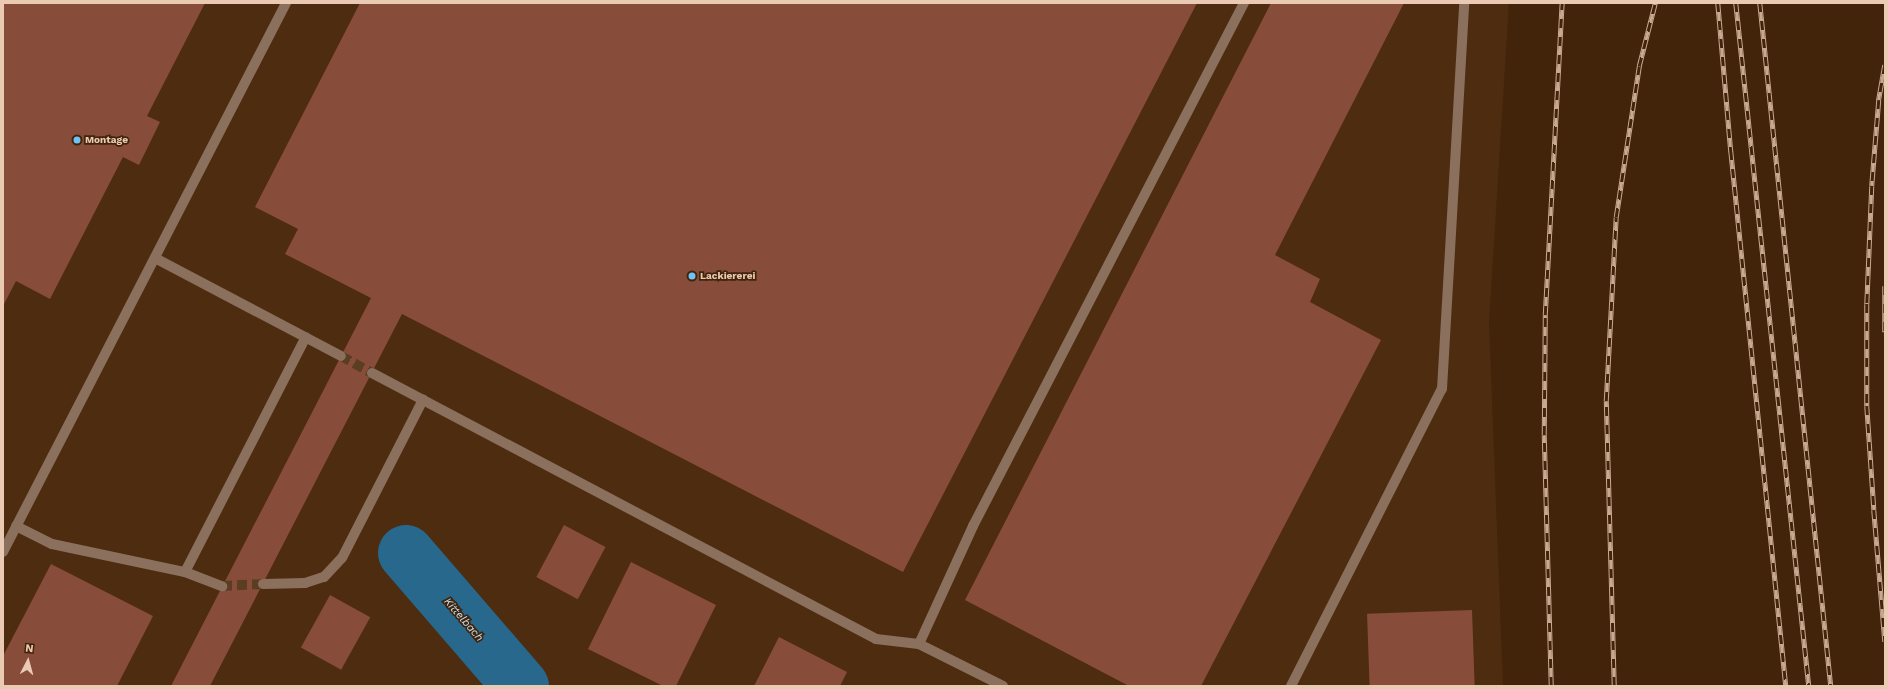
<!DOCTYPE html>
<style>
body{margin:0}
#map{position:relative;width:1888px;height:689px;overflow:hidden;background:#42240b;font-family:"Work Sans",sans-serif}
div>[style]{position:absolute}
.built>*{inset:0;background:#4e2c10}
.river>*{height:56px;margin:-28px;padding:0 28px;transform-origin:28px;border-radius:28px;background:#27688c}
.building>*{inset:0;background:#884c3a;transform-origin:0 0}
.minor-tunnel>*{height:10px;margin-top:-5px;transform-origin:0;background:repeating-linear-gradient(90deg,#5b3d24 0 10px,transparent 0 15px)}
.minor>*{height:10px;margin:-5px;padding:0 5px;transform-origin:5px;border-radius:5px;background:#8b705e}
.rail>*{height:4.5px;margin-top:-2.25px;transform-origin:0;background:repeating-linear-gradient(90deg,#42240b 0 9px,#c9a991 0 18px);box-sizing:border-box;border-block:1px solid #c9a991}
.dots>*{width:11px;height:11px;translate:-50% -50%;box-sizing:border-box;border:2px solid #42240b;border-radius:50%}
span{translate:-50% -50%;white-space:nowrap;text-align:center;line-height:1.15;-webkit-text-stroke:3.5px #42240b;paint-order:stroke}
.poi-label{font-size:10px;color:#ebcab3;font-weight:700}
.left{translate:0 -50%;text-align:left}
.water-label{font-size:11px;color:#c1e2f9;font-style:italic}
.frame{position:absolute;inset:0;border:4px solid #ebcab3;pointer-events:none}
.north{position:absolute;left:8px;top:641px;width:40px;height:40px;-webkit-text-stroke:3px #42240b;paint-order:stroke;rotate:6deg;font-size:11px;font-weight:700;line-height:16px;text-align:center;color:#ebcab3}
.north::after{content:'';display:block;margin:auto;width:14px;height:18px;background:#ebcab3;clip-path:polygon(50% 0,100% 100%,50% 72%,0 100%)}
</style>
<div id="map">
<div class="built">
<div style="clip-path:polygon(3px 3px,1509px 3px,1489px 323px,1503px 686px,3px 686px)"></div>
</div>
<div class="river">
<div style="left:406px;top:553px;width:176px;rotate:49.2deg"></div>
</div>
<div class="building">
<div style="clip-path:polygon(3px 3px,205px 3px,147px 116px,160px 122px,139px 165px,123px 157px,50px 299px,16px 281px,3px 306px)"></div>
<div style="clip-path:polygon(360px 3px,1197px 3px,903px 572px,402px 314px,210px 686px,171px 686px,371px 298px,285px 254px,298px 229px,255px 207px)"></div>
<div style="clip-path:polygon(1271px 3px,1404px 3px,1275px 255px,1320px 279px,1310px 302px,1381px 340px,1201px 686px,1129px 686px,965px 600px)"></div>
<div style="left:564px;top:525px;width:47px;height:59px;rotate:28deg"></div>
<div style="clip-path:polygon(631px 562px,716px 605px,676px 686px,663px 686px,588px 649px)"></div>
<div style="clip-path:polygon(51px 564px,153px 616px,117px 686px,3px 686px,3px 656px)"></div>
<div style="left:330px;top:595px;width:46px;height:60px;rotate:29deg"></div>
<div style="left:1472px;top:610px;width:76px;height:105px;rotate:88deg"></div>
<div style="clip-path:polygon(779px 637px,847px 672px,840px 686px,754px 686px)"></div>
</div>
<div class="minor-tunnel">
<div style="left:341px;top:356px;width:35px;rotate:29deg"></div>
<div style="left:222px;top:586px;width:41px;rotate:-2.8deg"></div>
</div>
<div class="minor">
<div style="left:155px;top:258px;width:210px;rotate:27.8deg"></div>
<div style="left:372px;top:373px;width:570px;rotate:27.82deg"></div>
<div style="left:876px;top:639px;width:43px;rotate:6.6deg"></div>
<div style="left:919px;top:644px;width:94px;rotate:26.6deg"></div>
<div style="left:16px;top:526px;width:40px;rotate:26.6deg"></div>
<div style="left:52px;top:544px;width:136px;rotate:11.9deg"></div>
<div style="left:185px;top:572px;width:40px;rotate:21deg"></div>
<div style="left:3px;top:552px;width:618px;rotate:-62.73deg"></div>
<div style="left:185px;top:572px;width:264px;rotate:-62.8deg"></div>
<div style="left:263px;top:584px;width:42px;rotate:-1.4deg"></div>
<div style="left:305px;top:583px;width:20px;rotate:-18deg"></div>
<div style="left:324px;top:577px;width:26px;rotate:-47deg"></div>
<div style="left:342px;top:558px;width:178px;rotate:-62.9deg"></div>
<div style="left:919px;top:644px;width:130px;rotate:-65.4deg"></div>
<div style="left:973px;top:526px;width:589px;rotate:-62.61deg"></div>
<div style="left:1291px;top:686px;width:333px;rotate:-63.1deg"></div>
<div style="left:1442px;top:389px;width:387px;rotate:-86.7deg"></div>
</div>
<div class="rail">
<div style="left:1718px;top:3px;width:149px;rotate:85deg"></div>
<div style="left:1731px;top:151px;width:538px;rotate:84.13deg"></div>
<div style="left:1736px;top:3px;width:687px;rotate:83.9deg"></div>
<div style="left:1760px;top:3px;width:687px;rotate:84.07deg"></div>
<div style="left:1885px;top:65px;width:36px;rotate:100deg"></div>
<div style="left:1879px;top:100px;width:86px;rotate:94.7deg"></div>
<div style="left:1872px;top:186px;width:118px;rotate:92.4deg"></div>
<div style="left:1867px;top:304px;width:102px;rotate:90deg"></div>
<div style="left:1867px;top:406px;width:104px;rotate:86.1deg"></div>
<div style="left:1874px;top:510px;width:132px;rotate:85.2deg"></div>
<div style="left:1885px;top:286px;width:46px;rotate:90deg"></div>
<div style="left:1551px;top:686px;width:251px;rotate:-91.6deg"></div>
<div style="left:1544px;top:435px;width:120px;rotate:-89.5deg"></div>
<div style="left:1545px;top:315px;width:312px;rotate:-86.9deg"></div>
<div style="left:1614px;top:686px;width:285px;rotate:-91.6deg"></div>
<div style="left:1606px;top:401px;width:184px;rotate:-86.9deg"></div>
<div style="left:1616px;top:217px;width:153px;rotate:-81.3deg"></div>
<div style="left:1639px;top:66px;width:65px;rotate:-75.7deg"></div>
</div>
<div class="dots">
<div style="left:77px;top:140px;background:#6fc2f4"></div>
<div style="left:692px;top:276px;background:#6fc2f4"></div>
</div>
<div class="poi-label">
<span class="left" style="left:85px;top:140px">Montage</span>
<span class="left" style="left:700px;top:276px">Lackiererei</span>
</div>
<div class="water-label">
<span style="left:463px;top:620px;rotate:49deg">Kittelbach</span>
</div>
<div class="frame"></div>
<div class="north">N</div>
</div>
